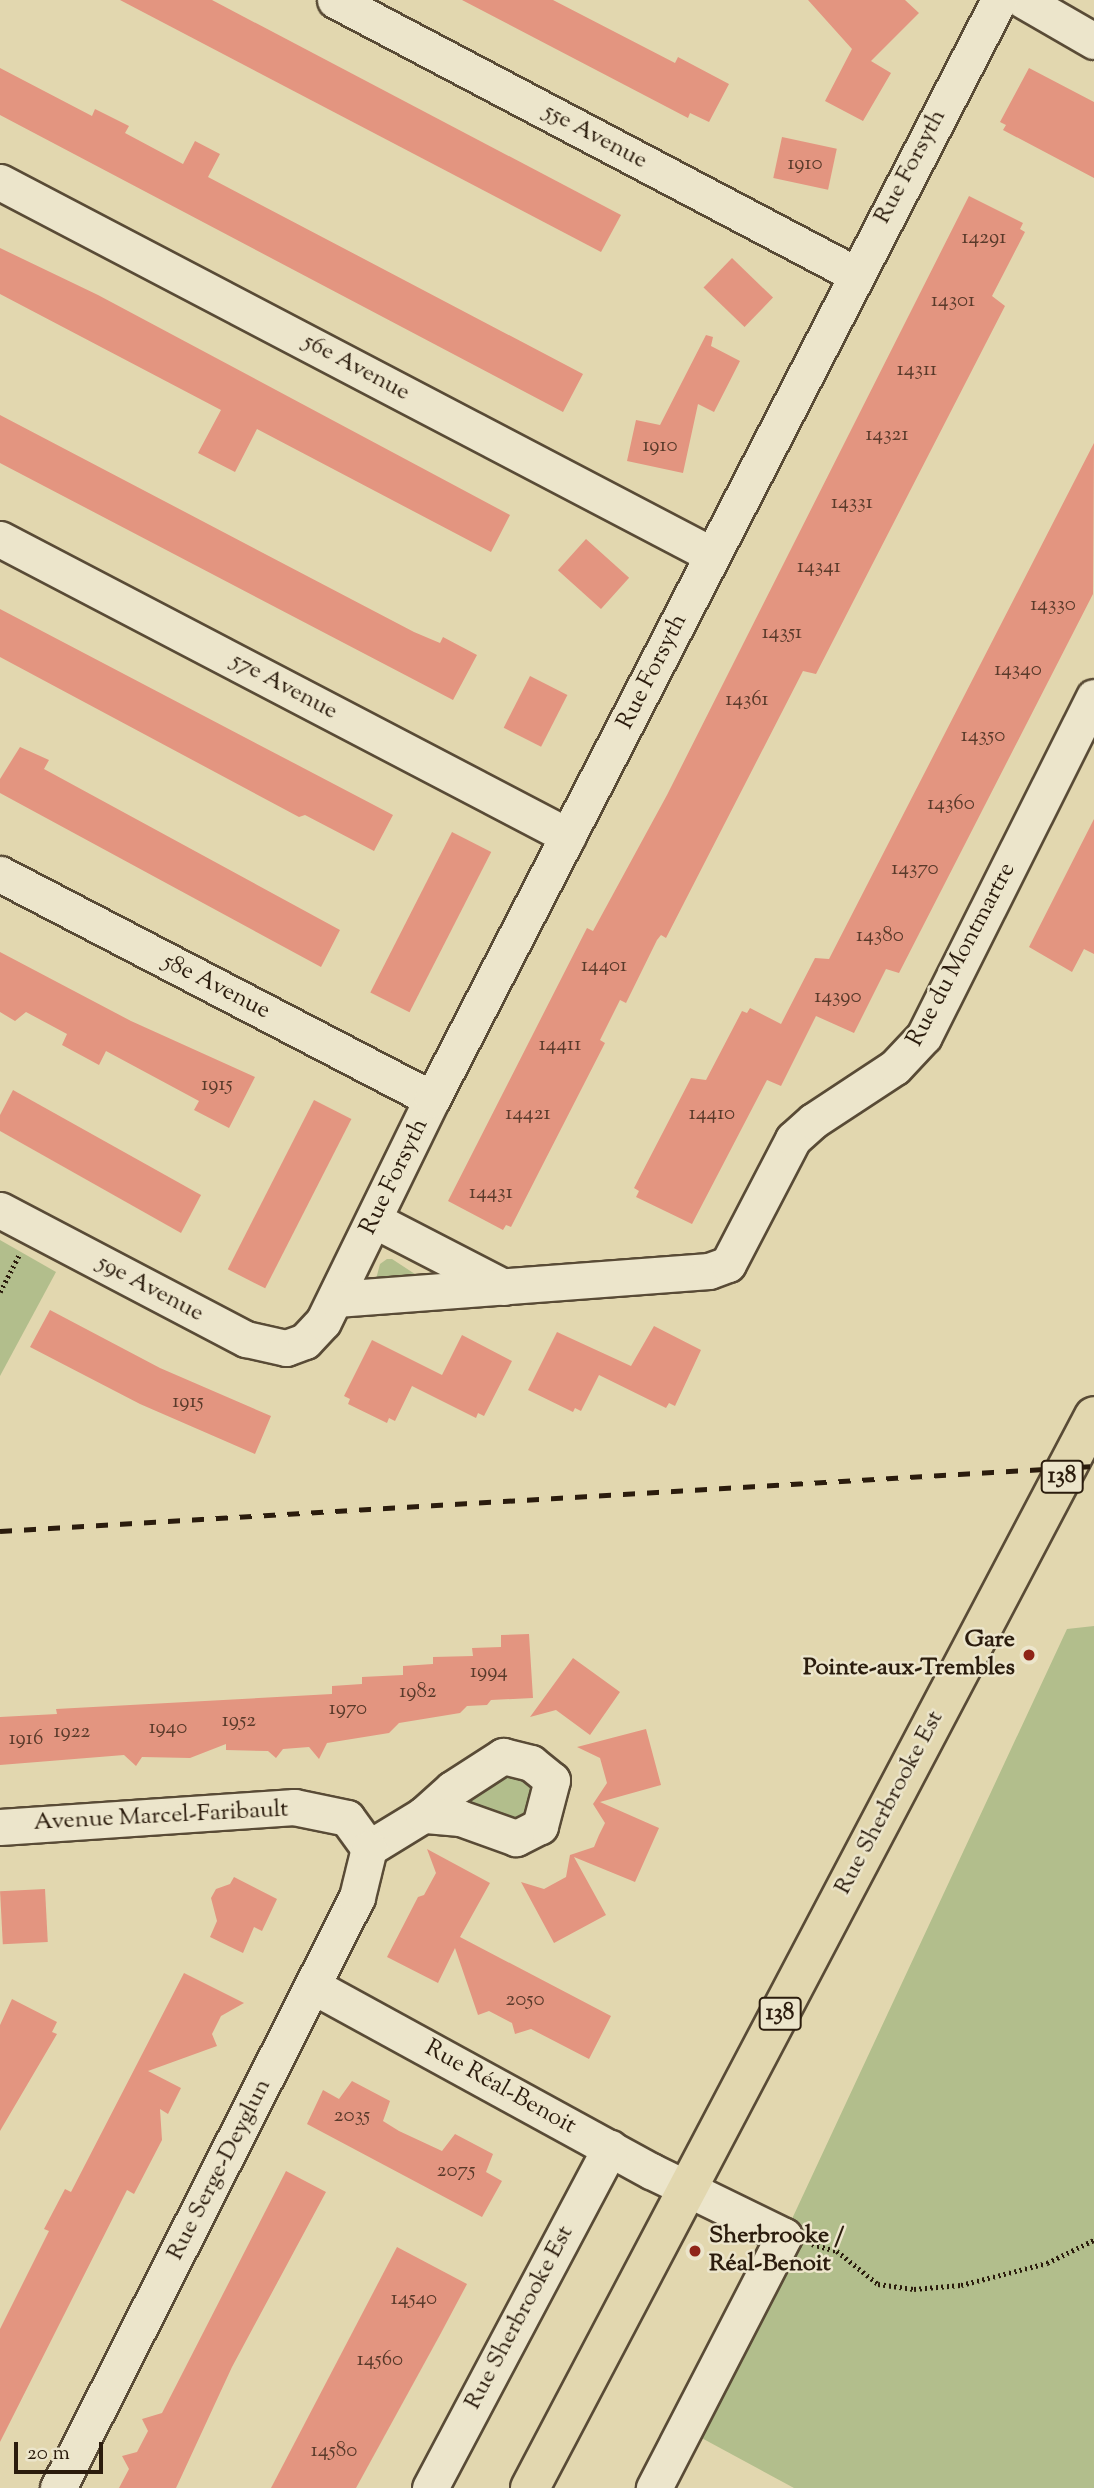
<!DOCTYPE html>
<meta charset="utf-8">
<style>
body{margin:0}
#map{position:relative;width:1094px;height:2488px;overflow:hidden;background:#e2d7af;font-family:"Sorts Mill Goudy",serif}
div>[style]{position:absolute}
.green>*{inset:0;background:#b2be8c}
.building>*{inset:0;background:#e39580;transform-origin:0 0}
.path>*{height:4.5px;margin-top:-2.25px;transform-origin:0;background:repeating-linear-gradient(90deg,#2b1c0d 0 2px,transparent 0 5.5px)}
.roads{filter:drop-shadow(2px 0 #594b36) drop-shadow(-2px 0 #594b36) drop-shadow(0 2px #594b36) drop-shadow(0 -2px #594b36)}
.street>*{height:35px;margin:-17.5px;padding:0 17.5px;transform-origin:17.5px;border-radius:17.5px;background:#ece5cb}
.primary>*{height:38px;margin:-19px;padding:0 19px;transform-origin:19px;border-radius:19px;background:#e2d7af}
.rail>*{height:5px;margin-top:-2.5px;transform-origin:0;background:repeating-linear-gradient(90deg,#2b1c0d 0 12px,transparent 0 24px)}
.dots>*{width:19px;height:19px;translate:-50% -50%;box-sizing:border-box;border:4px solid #ece5cb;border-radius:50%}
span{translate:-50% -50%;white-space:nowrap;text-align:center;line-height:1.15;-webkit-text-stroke:5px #ece5cb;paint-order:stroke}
.number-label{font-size:21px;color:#593a2a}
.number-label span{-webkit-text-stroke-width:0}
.shield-label span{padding:2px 5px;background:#ece5cb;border:2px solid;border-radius:5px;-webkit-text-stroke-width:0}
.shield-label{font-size:23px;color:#2b1c0d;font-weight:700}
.street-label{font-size:24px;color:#2b1c0d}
.poi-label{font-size:24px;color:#2b1c0d;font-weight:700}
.right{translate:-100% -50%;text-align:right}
.left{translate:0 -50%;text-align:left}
.scale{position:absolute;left:14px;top:2442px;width:89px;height:32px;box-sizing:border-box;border:4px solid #2b1c0d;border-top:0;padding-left:9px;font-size:21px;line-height:24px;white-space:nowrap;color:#2b1c0d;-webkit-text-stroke:5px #ece5cb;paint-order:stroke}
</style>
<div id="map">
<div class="green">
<div style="clip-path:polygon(0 1240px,56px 1272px,0 1376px)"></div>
<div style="clip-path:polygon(387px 1259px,392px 1259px,418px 1276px,376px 1279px,380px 1264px)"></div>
<div style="clip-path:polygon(1094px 1626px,1094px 2488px,794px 2488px,685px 2429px,784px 2236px,1067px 1629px)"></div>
<div style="clip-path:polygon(493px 1772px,525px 1772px,539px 1795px,518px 1826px,464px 1801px)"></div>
</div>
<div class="building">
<div style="clip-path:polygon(120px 0,212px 0,621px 215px,601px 252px)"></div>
<div style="clip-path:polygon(462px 0,553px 0,675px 63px,678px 57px,729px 84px,709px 122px,690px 113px,688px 118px)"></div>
<div style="clip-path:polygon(808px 0,905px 0,919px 13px,871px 61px,891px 73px,863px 121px,825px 101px,852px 49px)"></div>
<div style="clip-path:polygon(0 68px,92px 116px,95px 109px,129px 126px,125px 133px,183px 164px,195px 141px,220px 154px,208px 177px,583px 374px,563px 412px,0 115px)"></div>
<div style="clip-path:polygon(1029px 68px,1094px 102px,1094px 178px,1003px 130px,1006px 125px,1000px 122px)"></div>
<div style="left:782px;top:137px;width:56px;height:42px;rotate:12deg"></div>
<div style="clip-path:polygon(969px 196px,1023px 223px,1020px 229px,1025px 232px,992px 296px,1005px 306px,816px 674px,803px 671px,666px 938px,661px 935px,657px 940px,626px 1003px,620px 1000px,600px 1040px,605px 1043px,540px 1170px,511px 1227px,506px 1225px,503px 1230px,448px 1201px,587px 928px,593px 931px,667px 795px)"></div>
<div style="clip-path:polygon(0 248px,98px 295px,510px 515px,491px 552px,257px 429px,235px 472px,198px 453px,221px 410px,0 294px)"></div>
<div style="left:732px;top:258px;width:57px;height:41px;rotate:44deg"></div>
<div style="clip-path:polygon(706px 335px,713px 337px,711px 346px,740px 361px,714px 412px,698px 404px,683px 473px,627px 461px,636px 420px,660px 425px)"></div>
<div style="clip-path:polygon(0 415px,414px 632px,440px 643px,443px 637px,477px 655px,453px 700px,0 463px)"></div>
<div style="clip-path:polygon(1094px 443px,1093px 594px,899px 973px,886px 969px,854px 1033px,816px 1016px,781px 1086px,767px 1080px,692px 1224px,636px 1197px,639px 1191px,634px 1188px,691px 1078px,706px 1080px,742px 1011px,747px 1013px,750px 1008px,781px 1024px,815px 958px,829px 959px)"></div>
<div style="left:586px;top:539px;width:58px;height:42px;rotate:42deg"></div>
<div style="clip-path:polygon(0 609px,393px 815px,374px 851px,305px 815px,299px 817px,0 657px)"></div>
<div style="left:530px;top:676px;width:42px;height:58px;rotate:27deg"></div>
<div style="clip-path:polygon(20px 747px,49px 760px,44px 769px,340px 930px,321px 967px,0 793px,0 779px)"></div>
<div style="clip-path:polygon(1094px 819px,1094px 954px,1084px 949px,1072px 972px,1029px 947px)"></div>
<div style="left:452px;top:832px;width:44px;height:180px;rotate:27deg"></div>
<div style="clip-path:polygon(0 952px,131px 1021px,255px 1077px,229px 1128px,194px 1110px,199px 1101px,106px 1051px,99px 1065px,62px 1045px,67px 1034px,26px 1012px,15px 1021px,0 1012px)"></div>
<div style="clip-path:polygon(13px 1090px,201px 1195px,181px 1233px,0 1131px,0 1115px)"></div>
<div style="left:314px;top:1100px;width:42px;height:190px;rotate:27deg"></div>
<div style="clip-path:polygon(50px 1310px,160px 1368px,271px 1416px,255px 1454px,140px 1404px,30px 1347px)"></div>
<div style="clip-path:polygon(654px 1326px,701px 1350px,675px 1406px,669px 1403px,666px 1408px,599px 1375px,581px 1411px,575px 1408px,573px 1412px,528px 1390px,557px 1332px,631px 1366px)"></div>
<div style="clip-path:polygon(462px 1335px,512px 1361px,484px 1416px,478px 1413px,476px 1418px,412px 1386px,395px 1421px,389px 1418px,387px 1423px,348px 1404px,350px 1399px,344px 1396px,372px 1340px,442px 1375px)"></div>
<div style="clip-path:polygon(529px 1634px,533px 1698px,491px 1700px,487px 1705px,467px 1706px,460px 1713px,399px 1723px,389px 1733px,327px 1743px,319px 1759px,309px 1747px,283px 1749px,276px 1758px,268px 1751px,226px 1750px,226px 1744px,190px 1758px,142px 1757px,136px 1766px,124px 1755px,0 1765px,0 1717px,57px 1714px,56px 1709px,332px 1694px,332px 1686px,362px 1684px,362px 1677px,403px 1675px,403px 1666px,433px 1664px,433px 1657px,473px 1656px,472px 1648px,501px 1647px,501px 1635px)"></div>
<div style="clip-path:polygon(573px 1658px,620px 1692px,590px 1735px,556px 1710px,530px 1717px)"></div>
<div style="clip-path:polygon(646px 1729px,661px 1785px,600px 1802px,659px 1828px,635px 1882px,574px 1857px,606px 1915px,554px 1943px,521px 1882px,544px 1889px,566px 1877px,570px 1855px,594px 1847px,599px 1835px,605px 1823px,593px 1804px,607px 1783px,600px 1758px,577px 1747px)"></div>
<div style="clip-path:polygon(427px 1849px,490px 1883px,460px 1937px,611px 2016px,589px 2059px,531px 2029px,515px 2034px,512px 2023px,489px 2011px,478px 2015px,455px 1948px,438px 1983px,387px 1957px,418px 1897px,424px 1895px,436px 1873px)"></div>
<div style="clip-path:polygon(234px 1877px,277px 1899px,262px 1931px,254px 1927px,243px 1953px,210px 1937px,217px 1921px,211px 1898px,216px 1889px,230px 1884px)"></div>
<div style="left:45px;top:1889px;width:53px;height:45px;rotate:87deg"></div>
<div style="clip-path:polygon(184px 1973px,244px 2003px,221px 2016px,212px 2034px,217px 2046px,148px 2071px,181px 2088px,168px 2114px,160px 2109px,162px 2140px,134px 2194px,127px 2190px,0 2442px,0 2329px,49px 2231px,44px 2229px,65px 2189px,71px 2192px)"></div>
<div style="clip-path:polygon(12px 1999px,57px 2022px,52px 2032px,57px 2034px,0 2131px,0 2025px)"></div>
<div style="clip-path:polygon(352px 2081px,390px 2101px,383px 2121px,399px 2131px,442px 2151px,455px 2134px,493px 2154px,486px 2172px,502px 2181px,482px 2217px,307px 2124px,323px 2090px,339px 2099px)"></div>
<div style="clip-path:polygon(286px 2171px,326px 2192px,232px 2367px,176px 2488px,119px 2488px,129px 2469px,122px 2456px,137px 2452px,148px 2431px,142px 2419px,162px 2413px)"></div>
<div style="clip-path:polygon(397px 2247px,467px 2284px,441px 2333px,356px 2488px,271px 2488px)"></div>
</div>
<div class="path">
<div style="left:0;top:1292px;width:42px;rotate:-62.8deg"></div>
<div style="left:812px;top:2244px;width:26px;rotate:16deg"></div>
<div style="left:837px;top:2251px;width:53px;rotate:38.8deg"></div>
<div style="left:878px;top:2284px;width:36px;rotate:8deg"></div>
<div style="left:914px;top:2289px;width:47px;rotate:-4.9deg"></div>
<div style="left:961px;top:2285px;width:89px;rotate:-14.3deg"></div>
<div style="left:1047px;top:2263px;width:52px;rotate:-26.1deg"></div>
</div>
<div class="roads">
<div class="street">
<div style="left:335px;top:0;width:588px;rotate:27.79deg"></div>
<div style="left:1023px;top:0;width:82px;rotate:30deg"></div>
<div style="left:0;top:182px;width:804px;rotate:27.65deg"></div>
<div style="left:0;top:539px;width:641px;rotate:27.6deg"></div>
<div style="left:0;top:874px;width:487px;rotate:27.5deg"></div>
<div style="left:0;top:1210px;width:278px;rotate:27.7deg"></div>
<div style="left:246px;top:1339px;width:41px;rotate:12.7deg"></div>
<div style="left:286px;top:1348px;width:20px;rotate:-20deg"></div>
<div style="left:305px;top:1341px;width:26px;rotate:-47deg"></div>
<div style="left:323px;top:1322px;width:248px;rotate:-64deg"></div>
<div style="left:432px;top:1099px;width:1237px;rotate:-62.71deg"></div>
<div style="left:374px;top:1220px;width:146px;rotate:27.3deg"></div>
<div style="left:336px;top:1299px;width:374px;rotate:-4.3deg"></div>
<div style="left:709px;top:1271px;width:20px;rotate:-20deg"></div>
<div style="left:728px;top:1264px;width:141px;rotate:-62.5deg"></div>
<div style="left:793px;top:1139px;width:27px;rotate:-42deg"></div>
<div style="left:813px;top:1121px;width:98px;rotate:-33.4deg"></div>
<div style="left:895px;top:1067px;width:42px;rotate:-46.9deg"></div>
<div style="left:924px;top:1036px;width:379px;rotate:-63.4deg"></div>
<div style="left:0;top:1827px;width:295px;rotate:-3.9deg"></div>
<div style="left:294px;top:1807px;width:54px;rotate:11.7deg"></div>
<div style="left:347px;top:1818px;width:37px;rotate:54deg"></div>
<div style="left:369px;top:1848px;width:63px;rotate:-31.4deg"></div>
<div style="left:423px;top:1815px;width:39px;rotate:-42deg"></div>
<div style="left:452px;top:1789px;width:61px;rotate:-32.9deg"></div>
<div style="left:503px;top:1756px;width:29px;rotate:14deg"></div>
<div style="left:531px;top:1763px;width:27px;rotate:39deg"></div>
<div style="left:552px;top:1780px;width:48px;rotate:104.6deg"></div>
<div style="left:540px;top:1826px;width:27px;rotate:153deg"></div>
<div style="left:516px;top:1838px;width:59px;rotate:-160.3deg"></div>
<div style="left:460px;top:1818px;width:37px;rotate:-175deg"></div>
<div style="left:313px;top:1986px;width:385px;rotate:28.7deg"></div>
<div style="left:651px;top:2171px;width:148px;rotate:26deg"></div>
<div style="left:784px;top:2236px;width:284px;rotate:117.3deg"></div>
<div style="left:58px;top:2488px;width:662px;rotate:-63.16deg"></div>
<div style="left:357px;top:1897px;width:50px;rotate:-76.2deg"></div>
<div style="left:430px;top:2488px;width:385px;rotate:-62.1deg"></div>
</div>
<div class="primary">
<div style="left:530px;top:2488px;width:1211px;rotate:-62.25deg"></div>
</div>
</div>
<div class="rail">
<div style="left:0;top:1531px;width:1096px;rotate:-3.4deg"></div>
</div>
<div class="dots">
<div style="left:1029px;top:1655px;background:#8f2418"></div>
<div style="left:695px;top:2251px;background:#8f2418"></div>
</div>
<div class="number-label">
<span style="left:805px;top:164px">1910</span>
<span style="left:984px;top:238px">14291</span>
<span style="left:953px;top:301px">14301</span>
<span style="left:917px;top:370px">14311</span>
<span style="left:887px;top:435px">14321</span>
<span style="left:660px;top:446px">1910</span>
<span style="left:852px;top:503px">14331</span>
<span style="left:819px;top:567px">14341</span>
<span style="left:1053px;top:605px">14330</span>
<span style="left:782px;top:633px">14351</span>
<span style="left:1018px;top:670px">14340</span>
<span style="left:747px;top:700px">14361</span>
<span style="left:983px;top:736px">14350</span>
<span style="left:951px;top:804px">14360</span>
<span style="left:915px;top:869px">14370</span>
<span style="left:880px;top:936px">14380</span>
<span style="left:604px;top:966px">14401</span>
<span style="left:838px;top:997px">14390</span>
<span style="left:560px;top:1045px">14411</span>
<span style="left:217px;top:1085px">1915</span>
<span style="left:528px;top:1114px">14421</span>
<span style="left:712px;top:1114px">14410</span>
<span style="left:491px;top:1193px">14431</span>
<span style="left:188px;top:1402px">1915</span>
<span style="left:489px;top:1672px">1994</span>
<span style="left:418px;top:1692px">1982</span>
<span style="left:348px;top:1709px">1970</span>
<span style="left:239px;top:1721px">1952</span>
<span style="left:168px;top:1728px">1940</span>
<span style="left:72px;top:1732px">1922</span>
<span style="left:26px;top:1739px">1916</span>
<span style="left:525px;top:2000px">2050</span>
<span style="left:352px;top:2116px">2035</span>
<span style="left:456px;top:2171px">2075</span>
<span style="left:414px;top:2299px">14540</span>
<span style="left:380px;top:2360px">14560</span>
<span style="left:334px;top:2451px">14580</span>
</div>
<div class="shield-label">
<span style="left:1062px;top:1477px">138</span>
<span style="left:780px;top:2014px">138</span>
</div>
<div class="street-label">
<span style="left:595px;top:137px;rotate:28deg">55e Avenue</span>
<span style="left:911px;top:167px;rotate:-62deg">Rue Forsyth</span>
<span style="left:356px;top:368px;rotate:28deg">56e Avenue</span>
<span style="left:653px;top:672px;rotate:-63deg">Rue Forsyth</span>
<span style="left:284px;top:687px;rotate:28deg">57e Avenue</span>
<span style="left:962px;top:955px;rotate:-62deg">Rue du Montmartre</span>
<span style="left:216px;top:987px;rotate:27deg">58e Avenue</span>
<span style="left:395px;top:1177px;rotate:-64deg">Rue Forsyth</span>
<span style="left:150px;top:1289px;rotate:28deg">59e Avenue</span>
<span style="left:890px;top:1803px;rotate:-62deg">Rue Sherbrooke Est</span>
<span style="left:161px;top:1817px;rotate:-3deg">Avenue Marcel-Faribault</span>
<span style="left:500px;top:2088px;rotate:29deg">Rue Réal-Benoit</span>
<span style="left:220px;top:2170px;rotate:-63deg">Rue Serge-Deyglun</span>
<span style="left:520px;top:2318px;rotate:-62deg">Rue Sherbrooke Est</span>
</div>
<div class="poi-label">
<span class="right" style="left:1015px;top:1655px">Gare<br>Pointe-aux-Trembles</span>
<span class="left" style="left:709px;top:2251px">Sherbrooke /<br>Réal-Benoit</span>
</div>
<div class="scale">20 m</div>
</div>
